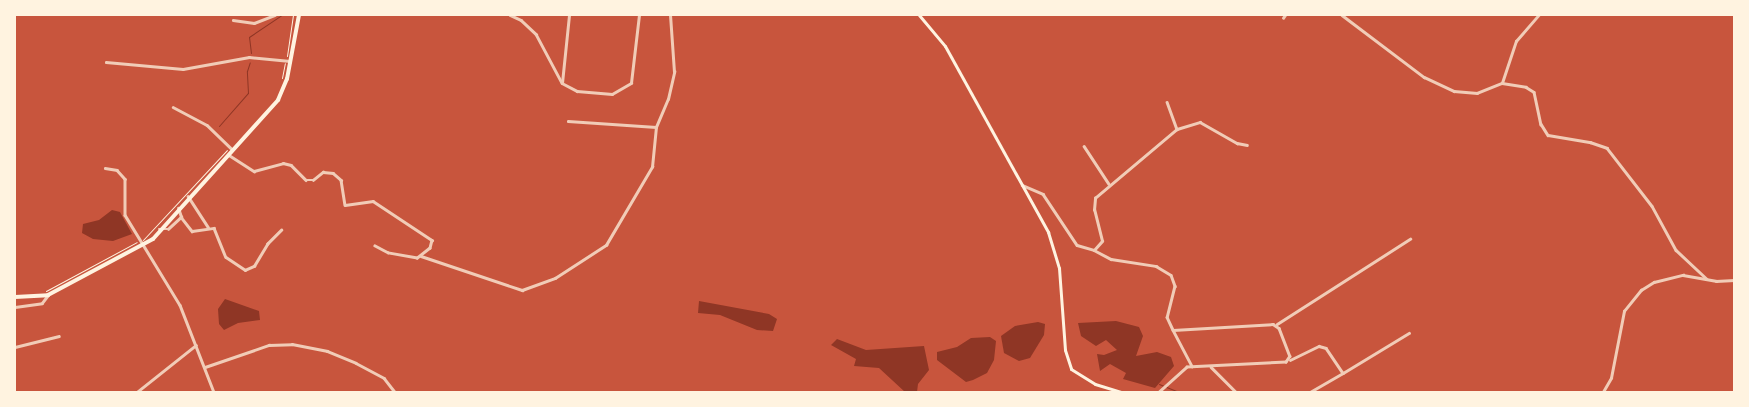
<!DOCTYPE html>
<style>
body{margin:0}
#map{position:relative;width:1749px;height:407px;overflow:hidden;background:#c8553d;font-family:Barlow,sans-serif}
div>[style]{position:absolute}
.water>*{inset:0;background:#8f3625}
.stream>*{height:1px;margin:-0.5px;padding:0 0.5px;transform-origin:0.5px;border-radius:0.5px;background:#8f3625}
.path>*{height:1px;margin:-0.5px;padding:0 0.5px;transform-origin:0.5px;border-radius:0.5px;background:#fff3e0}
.minor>*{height:2.5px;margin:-1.25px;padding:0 1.25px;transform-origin:1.25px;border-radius:1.25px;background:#f1ccb7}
.secondary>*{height:3px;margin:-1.5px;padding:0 1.5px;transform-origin:1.5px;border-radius:1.5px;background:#fff3e0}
.primary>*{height:4px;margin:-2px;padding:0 2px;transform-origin:2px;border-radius:2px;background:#fff3e0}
span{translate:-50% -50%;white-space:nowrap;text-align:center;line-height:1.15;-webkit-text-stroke:4.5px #fff3e0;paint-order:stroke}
.frame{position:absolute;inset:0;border:16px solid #fff3e0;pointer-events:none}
</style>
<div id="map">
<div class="water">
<div style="clip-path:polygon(112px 210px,120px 212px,132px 234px,113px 241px,93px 239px,82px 233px,83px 224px,99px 220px)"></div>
<div style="clip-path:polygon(225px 299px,259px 311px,260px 320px,238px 323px,224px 330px,219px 324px,218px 309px)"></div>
<div style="clip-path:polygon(699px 301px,769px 314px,777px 319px,773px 331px,757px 330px,720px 315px,698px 313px)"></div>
<div style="clip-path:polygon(1116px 321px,1139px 327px,1143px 336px,1136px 356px,1157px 352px,1171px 357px,1174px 366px,1155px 388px,1123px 379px,1126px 373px,1110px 364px,1100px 371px,1097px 354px,1104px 355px,1117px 350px,1106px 340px,1096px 346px,1081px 336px,1078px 323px)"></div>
<div style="clip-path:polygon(1038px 322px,1045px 324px,1044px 335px,1030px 358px,1019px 361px,1004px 353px,1001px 336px,1015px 326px)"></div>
<div style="clip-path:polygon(990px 337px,996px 341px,994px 360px,987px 373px,973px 380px,966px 382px,937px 360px,937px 352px,957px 347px,971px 338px)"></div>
<div style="clip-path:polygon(837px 339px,866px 350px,924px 346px,929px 370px,918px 384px,917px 392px,905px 392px,879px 368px,854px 366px,856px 359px,831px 345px)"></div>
</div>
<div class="stream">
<div style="left:251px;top:53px;width:16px;rotate:-97deg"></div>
<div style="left:249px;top:37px;width:40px;rotate:-34deg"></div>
<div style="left:219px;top:126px;width:44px;rotate:-48.7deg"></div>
<div style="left:248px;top:93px;width:22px;rotate:-93deg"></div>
<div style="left:247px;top:71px;width:9px;rotate:-72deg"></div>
<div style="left:1159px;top:384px;width:22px;rotate:22deg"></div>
</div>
<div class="path">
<div style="left:287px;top:56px;width:41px;rotate:-81.7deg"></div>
<div style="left:282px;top:78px;width:15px;rotate:-79deg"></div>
<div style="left:143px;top:240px;width:123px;rotate:-47deg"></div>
<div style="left:46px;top:291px;width:103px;rotate:-28.3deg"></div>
</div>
<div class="minor">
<div style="left:510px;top:15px;width:12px;rotate:24deg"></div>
<div style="left:521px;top:20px;width:21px;rotate:43deg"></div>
<div style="left:536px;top:34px;width:55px;rotate:62deg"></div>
<div style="left:562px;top:83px;width:17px;rotate:28deg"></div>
<div style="left:577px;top:91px;width:35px;rotate:5deg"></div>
<div style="left:612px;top:94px;width:22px;rotate:-30deg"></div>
<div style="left:631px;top:83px;width:68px;rotate:-83.3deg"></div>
<div style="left:1342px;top:15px;width:103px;rotate:37.1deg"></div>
<div style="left:1424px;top:77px;width:33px;rotate:25deg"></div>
<div style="left:1454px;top:91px;width:23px;rotate:5deg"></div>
<div style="left:1477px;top:93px;width:27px;rotate:-22deg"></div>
<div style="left:1502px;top:83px;width:44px;rotate:-71.6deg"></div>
<div style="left:1516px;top:41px;width:35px;rotate:-49deg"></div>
<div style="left:1283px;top:18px;width:4px;rotate:-56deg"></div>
<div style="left:233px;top:20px;width:21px;rotate:8deg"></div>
<div style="left:254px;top:23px;width:22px;rotate:-21deg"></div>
<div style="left:106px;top:62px;width:77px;rotate:5.2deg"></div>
<div style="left:183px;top:69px;width:67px;rotate:-10.3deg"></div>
<div style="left:249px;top:57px;width:41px;rotate:5.6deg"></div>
<div style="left:562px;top:83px;width:68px;rotate:-84.1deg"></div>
<div style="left:1502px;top:83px;width:24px;rotate:9deg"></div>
<div style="left:1526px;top:87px;width:9px;rotate:32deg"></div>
<div style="left:1534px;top:92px;width:33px;rotate:78deg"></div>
<div style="left:1541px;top:124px;width:13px;rotate:58deg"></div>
<div style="left:1548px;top:135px;width:43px;rotate:9.5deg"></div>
<div style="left:1590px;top:142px;width:18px;rotate:19deg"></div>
<div style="left:1607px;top:148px;width:73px;rotate:52.2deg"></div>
<div style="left:1652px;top:206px;width:50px;rotate:61.4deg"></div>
<div style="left:1676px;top:250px;width:42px;rotate:43.1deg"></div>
<div style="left:1167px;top:102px;width:29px;rotate:70deg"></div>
<div style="left:173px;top:107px;width:38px;rotate:28deg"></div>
<div style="left:207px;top:125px;width:35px;rotate:44deg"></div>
<div style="left:568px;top:121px;width:88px;rotate:3.9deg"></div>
<div style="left:1084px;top:146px;width:45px;rotate:56.7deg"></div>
<div style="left:229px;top:155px;width:30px;rotate:33deg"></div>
<div style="left:254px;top:171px;width:30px;rotate:-15deg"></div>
<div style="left:283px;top:163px;width:8px;rotate:14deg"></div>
<div style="left:291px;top:165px;width:21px;rotate:45deg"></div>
<div style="left:306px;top:180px;width:7px"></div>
<div style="left:313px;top:180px;width:13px;rotate:-39deg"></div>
<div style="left:323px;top:172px;width:10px;rotate:6deg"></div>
<div style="left:333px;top:173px;width:11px;rotate:41deg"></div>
<div style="left:341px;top:180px;width:25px;rotate:81deg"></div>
<div style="left:345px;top:205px;width:28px;rotate:-8deg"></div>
<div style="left:373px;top:201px;width:71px;rotate:33.5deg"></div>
<div style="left:432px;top:240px;width:8px;rotate:104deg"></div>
<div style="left:430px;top:248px;width:16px;rotate:142deg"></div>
<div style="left:417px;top:258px;width:29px;rotate:-170deg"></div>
<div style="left:388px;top:253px;width:15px;rotate:-152deg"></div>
<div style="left:105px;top:168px;width:12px;rotate:9deg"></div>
<div style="left:117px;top:170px;width:12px;rotate:48deg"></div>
<div style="left:125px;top:179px;width:36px;rotate:90deg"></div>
<div style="left:125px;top:215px;width:105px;rotate:58.6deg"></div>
<div style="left:180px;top:305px;width:93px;rotate:68.7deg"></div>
<div style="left:1022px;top:185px;width:23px;rotate:23deg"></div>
<div style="left:1043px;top:194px;width:61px;rotate:56.3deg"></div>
<div style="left:1077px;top:245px;width:18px;rotate:16deg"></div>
<div style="left:1094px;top:250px;width:12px;rotate:-48deg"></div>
<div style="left:1102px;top:241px;width:32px;rotate:-104deg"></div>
<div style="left:1094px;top:210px;width:12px;rotate:-85deg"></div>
<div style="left:1095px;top:198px;width:107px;rotate:-40.1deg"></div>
<div style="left:1177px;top:129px;width:24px;rotate:-17deg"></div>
<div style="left:1200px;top:122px;width:43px;rotate:29.6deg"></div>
<div style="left:1237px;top:143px;width:10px;rotate:11deg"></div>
<div style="left:188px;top:196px;width:37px;rotate:57deg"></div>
<div style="left:181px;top:217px;width:18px;rotate:52deg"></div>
<div style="left:192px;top:231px;width:22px;rotate:-8deg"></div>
<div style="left:214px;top:228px;width:31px;rotate:68deg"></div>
<div style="left:226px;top:257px;width:23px;rotate:34deg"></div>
<div style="left:245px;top:270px;width:10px;rotate:-24deg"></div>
<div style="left:254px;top:266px;width:26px;rotate:-59deg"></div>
<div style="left:267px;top:244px;width:20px;rotate:-45deg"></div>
<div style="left:159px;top:229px;width:9px"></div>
<div style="left:168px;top:229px;width:18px;rotate:-43deg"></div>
<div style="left:181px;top:217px;width:9px;rotate:-108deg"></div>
<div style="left:1094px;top:250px;width:19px;rotate:28deg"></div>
<div style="left:1111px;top:259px;width:46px;rotate:8.8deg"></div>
<div style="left:1156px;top:266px;width:17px;rotate:31deg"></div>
<div style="left:1171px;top:275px;width:12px;rotate:70deg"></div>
<div style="left:1175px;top:286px;width:32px;rotate:104deg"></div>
<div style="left:1167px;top:317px;width:14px;rotate:65deg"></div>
<div style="left:1173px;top:330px;width:100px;rotate:-3.4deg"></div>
<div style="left:1273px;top:324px;width:7px;rotate:34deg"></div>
<div style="left:1279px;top:328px;width:30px;rotate:69deg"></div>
<div style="left:1290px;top:356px;width:7px;rotate:124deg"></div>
<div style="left:1286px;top:362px;width:99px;rotate:177.1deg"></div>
<div style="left:1187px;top:367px;width:38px;rotate:138deg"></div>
<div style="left:421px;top:256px;width:107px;rotate:18.6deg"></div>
<div style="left:522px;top:290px;width:35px;rotate:-20deg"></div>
<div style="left:555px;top:278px;width:61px;rotate:-32.9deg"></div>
<div style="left:606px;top:245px;width:91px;rotate:-59.5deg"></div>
<div style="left:652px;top:167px;width:40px;rotate:-84.3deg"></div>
<div style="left:656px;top:127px;width:30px;rotate:-67deg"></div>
<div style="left:668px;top:99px;width:28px;rotate:-77deg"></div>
<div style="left:674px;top:72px;width:57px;rotate:-94deg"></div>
<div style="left:15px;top:307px;width:27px;rotate:-8deg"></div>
<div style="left:42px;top:303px;width:10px;rotate:-53deg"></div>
<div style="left:1277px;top:324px;width:158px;rotate:-32.6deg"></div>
<div style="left:1173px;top:330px;width:41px;rotate:62.2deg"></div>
<div style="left:15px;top:347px;width:45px;rotate:-14deg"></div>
<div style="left:1290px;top:360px;width:32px;rotate:-26deg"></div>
<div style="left:1319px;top:346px;width:7px;rotate:16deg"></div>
<div style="left:1326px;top:348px;width:30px;rotate:56deg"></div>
<div style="left:1343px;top:373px;width:77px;rotate:-31.2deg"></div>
<div style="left:205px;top:367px;width:68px;rotate:-19deg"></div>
<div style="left:269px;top:345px;width:23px;rotate:-2deg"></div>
<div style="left:292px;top:344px;width:36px;rotate:11deg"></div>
<div style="left:327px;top:351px;width:31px;rotate:22deg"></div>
<div style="left:356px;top:363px;width:32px;rotate:28deg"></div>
<div style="left:384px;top:378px;width:18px;rotate:52deg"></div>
<div style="left:1211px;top:367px;width:35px;rotate:45deg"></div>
<div style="left:137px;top:392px;width:75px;rotate:-38.5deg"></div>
<div style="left:1310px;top:392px;width:38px;rotate:-30deg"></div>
<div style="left:1603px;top:392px;width:16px;rotate:-60deg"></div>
<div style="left:1611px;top:378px;width:68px;rotate:-79deg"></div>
<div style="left:1624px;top:311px;width:27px;rotate:-51deg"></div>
<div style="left:1641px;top:290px;width:15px;rotate:-32deg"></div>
<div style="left:1654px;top:282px;width:30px;rotate:-14deg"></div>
<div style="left:1683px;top:275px;width:34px;rotate:10deg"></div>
<div style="left:1716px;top:281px;width:18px;rotate:-3deg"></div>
</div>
<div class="secondary">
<div style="left:919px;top:15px;width:40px;rotate:50deg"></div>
<div style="left:945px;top:46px;width:213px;rotate:61deg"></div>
<div style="left:1048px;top:232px;width:38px;rotate:73deg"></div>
<div style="left:1059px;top:268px;width:82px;rotate:85.8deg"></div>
<div style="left:1065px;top:350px;width:20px;rotate:72deg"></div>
<div style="left:1071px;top:369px;width:28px;rotate:32deg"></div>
<div style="left:1095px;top:384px;width:27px;rotate:17deg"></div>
</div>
<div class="primary">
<div style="left:15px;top:297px;width:33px;rotate:-3deg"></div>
<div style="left:48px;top:295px;width:119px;rotate:-28.1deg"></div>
<div style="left:153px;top:239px;width:187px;rotate:-48deg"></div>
<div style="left:278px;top:100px;width:23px;rotate:-67deg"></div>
<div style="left:287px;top:79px;width:65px;rotate:-79.4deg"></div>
</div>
<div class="frame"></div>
</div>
